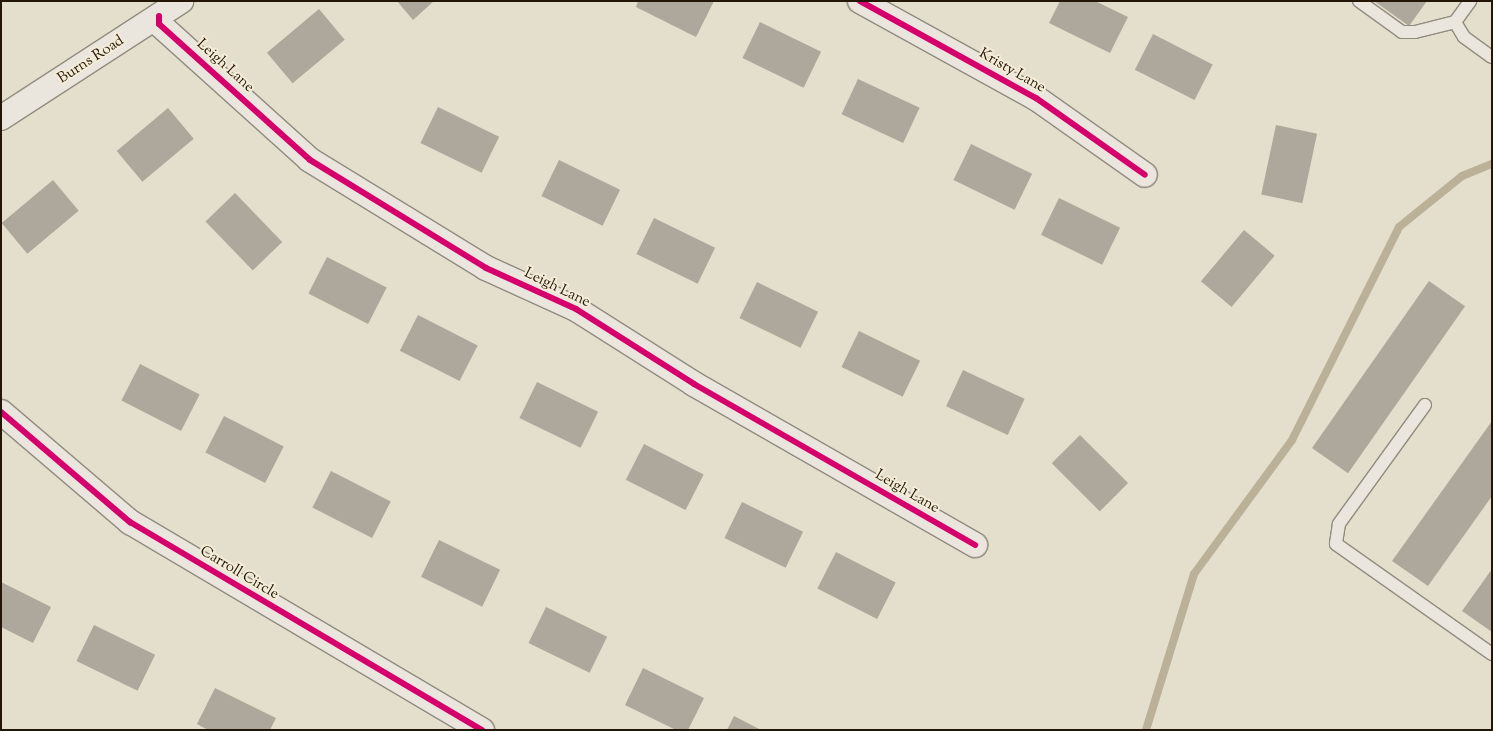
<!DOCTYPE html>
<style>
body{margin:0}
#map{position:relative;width:1493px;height:731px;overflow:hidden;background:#e4decc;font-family:"Sorts Mill Goudy",serif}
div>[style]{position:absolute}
.stream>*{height:8px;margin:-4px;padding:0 4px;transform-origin:4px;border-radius:4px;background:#bbb098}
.building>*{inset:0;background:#aea89c;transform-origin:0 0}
.roads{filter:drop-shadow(1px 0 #908b7f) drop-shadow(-1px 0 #908b7f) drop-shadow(0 1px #908b7f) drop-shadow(0 -1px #908b7f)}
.service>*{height:12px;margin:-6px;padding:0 6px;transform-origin:6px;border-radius:6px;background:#eae6dd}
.minor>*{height:24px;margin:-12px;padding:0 12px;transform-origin:12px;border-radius:12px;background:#eae6dd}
.cycleway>*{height:6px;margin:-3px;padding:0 3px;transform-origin:3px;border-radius:3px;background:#d6006c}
span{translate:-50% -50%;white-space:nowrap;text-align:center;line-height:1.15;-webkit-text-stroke:4px #f4ecd7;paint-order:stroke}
.street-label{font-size:15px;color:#231607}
.frame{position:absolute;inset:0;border:2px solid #231607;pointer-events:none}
</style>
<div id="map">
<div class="stream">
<div style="left:1146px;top:730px;width:163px;rotate:-72.9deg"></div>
<div style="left:1194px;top:574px;width:166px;rotate:-53.8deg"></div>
<div style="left:1292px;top:440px;width:238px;rotate:-63.3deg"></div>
<div style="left:1399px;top:227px;width:81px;rotate:-39deg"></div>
<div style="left:1462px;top:176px;width:32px;rotate:-22deg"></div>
</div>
<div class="building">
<div style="clip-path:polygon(397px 1px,434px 1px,413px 20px)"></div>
<div style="clip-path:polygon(638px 1px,714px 1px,696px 37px,636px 7px)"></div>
<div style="clip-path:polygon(1060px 1px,1095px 1px,1128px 17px,1110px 53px,1049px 23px)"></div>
<div style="clip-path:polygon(1374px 1px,1427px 1px,1409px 26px)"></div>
<div style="left:319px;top:9px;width:40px;height:68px;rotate:50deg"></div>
<div style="left:760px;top:22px;width:68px;height:40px;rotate:26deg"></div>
<div style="left:1153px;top:34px;width:67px;height:40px;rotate:27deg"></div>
<div style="left:858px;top:79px;width:68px;height:39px;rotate:25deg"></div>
<div style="left:438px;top:107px;width:68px;height:40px;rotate:26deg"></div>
<div style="left:168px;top:108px;width:40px;height:67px;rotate:50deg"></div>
<div style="left:1276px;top:125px;width:42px;height:71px;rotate:12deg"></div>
<div style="left:971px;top:144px;width:68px;height:40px;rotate:26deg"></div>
<div style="left:559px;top:160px;width:68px;height:40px;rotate:26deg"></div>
<div style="left:53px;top:180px;width:40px;height:67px;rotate:50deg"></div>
<div style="left:235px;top:193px;width:68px;height:41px;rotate:46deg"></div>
<div style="left:1059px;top:198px;width:68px;height:41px;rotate:26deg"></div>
<div style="left:654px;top:218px;width:68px;height:40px;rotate:26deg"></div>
<div style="left:1244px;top:230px;width:40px;height:67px;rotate:40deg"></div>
<div style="left:327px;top:257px;width:67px;height:41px;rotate:27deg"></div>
<div style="left:1429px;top:281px;width:44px;height:204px;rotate:35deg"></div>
<div style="left:757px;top:282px;width:68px;height:40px;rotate:26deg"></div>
<div style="left:418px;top:315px;width:67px;height:40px;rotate:27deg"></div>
<div style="left:859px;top:331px;width:68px;height:40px;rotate:26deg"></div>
<div style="left:140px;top:364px;width:67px;height:41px;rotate:27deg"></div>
<div style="left:963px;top:370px;width:68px;height:40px;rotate:25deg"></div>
<div style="left:537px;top:382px;width:68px;height:40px;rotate:26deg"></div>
<div style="left:224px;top:416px;width:67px;height:41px;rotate:27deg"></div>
<div style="clip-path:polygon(1492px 421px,1492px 496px,1428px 586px,1392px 561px)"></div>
<div style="left:1080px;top:435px;width:68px;height:40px;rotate:45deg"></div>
<div style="left:644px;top:444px;width:67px;height:40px;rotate:27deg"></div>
<div style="left:331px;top:471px;width:67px;height:41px;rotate:27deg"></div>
<div style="left:742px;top:502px;width:68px;height:40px;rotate:26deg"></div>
<div style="left:439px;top:540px;width:68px;height:41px;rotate:26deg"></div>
<div style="left:836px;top:552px;width:67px;height:41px;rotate:27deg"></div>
<div style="clip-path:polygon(1492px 569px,1492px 632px,1462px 611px)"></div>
<div style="clip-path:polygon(1px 582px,51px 607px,33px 643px,1px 627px)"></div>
<div style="left:546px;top:607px;width:68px;height:40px;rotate:26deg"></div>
<div style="left:94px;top:625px;width:68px;height:40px;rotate:26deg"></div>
<div style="clip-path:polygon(643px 668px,704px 698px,688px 730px,676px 730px,625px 705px)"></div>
<div style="clip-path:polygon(215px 688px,276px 718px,270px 730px,208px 730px,197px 724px)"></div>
<div style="clip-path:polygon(734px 716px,761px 730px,727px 730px)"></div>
</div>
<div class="roads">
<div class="service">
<div style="left:1359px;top:1px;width:53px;rotate:35.8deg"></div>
<div style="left:1402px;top:32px;width:13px"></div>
<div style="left:1415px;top:32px;width:41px;rotate:-14deg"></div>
<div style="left:1455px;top:22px;width:26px;rotate:-54deg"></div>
<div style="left:1455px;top:22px;width:17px;rotate:59deg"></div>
<div style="left:1464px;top:37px;width:34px;rotate:36deg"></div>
<div style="left:1425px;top:405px;width:147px;rotate:125.9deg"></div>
<div style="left:1339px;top:524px;width:20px;rotate:99deg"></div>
<div style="left:1336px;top:544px;width:191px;rotate:35.2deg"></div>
</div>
<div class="minor">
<div style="left:860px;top:1px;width:201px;rotate:28.9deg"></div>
<div style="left:1036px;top:98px;width:133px;rotate:35.2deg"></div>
<div style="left:159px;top:16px;width:8px;rotate:90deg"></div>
<div style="left:159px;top:24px;width:203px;rotate:42deg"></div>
<div style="left:310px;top:160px;width:206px;rotate:31.5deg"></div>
<div style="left:486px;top:268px;width:99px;rotate:24.5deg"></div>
<div style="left:576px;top:309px;width:140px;rotate:32.4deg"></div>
<div style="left:694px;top:384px;width:324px;rotate:29.8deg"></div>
<div style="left:1px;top:118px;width:215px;rotate:-33deg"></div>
<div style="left:1px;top:412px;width:170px;rotate:40.5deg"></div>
<div style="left:130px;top:522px;width:409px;rotate:30.6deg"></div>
</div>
</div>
<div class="cycleway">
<div style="left:860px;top:1px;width:201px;rotate:28.9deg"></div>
<div style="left:1036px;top:98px;width:133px;rotate:35.2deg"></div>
<div style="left:159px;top:16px;width:8px;rotate:90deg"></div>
<div style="left:159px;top:24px;width:203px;rotate:42deg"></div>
<div style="left:310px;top:160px;width:206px;rotate:31.5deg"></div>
<div style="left:486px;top:268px;width:99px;rotate:24.5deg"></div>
<div style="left:576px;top:309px;width:140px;rotate:32.4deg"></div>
<div style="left:694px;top:384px;width:324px;rotate:29.8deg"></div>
<div style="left:1px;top:412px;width:170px;rotate:40.5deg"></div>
<div style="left:130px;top:522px;width:409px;rotate:30.6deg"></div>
</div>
<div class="street-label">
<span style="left:91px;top:60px;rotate:-33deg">Burns Road</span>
<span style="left:225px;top:66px;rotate:42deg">Leigh Lane</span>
<span style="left:1012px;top:71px;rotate:30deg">Kristy Lane</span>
<span style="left:557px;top:288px;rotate:26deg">Leigh Lane</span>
<span style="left:907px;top:492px;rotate:30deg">Leigh Lane</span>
<span style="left:239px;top:573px;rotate:31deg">Carroll Circle</span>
</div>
<div class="frame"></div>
</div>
